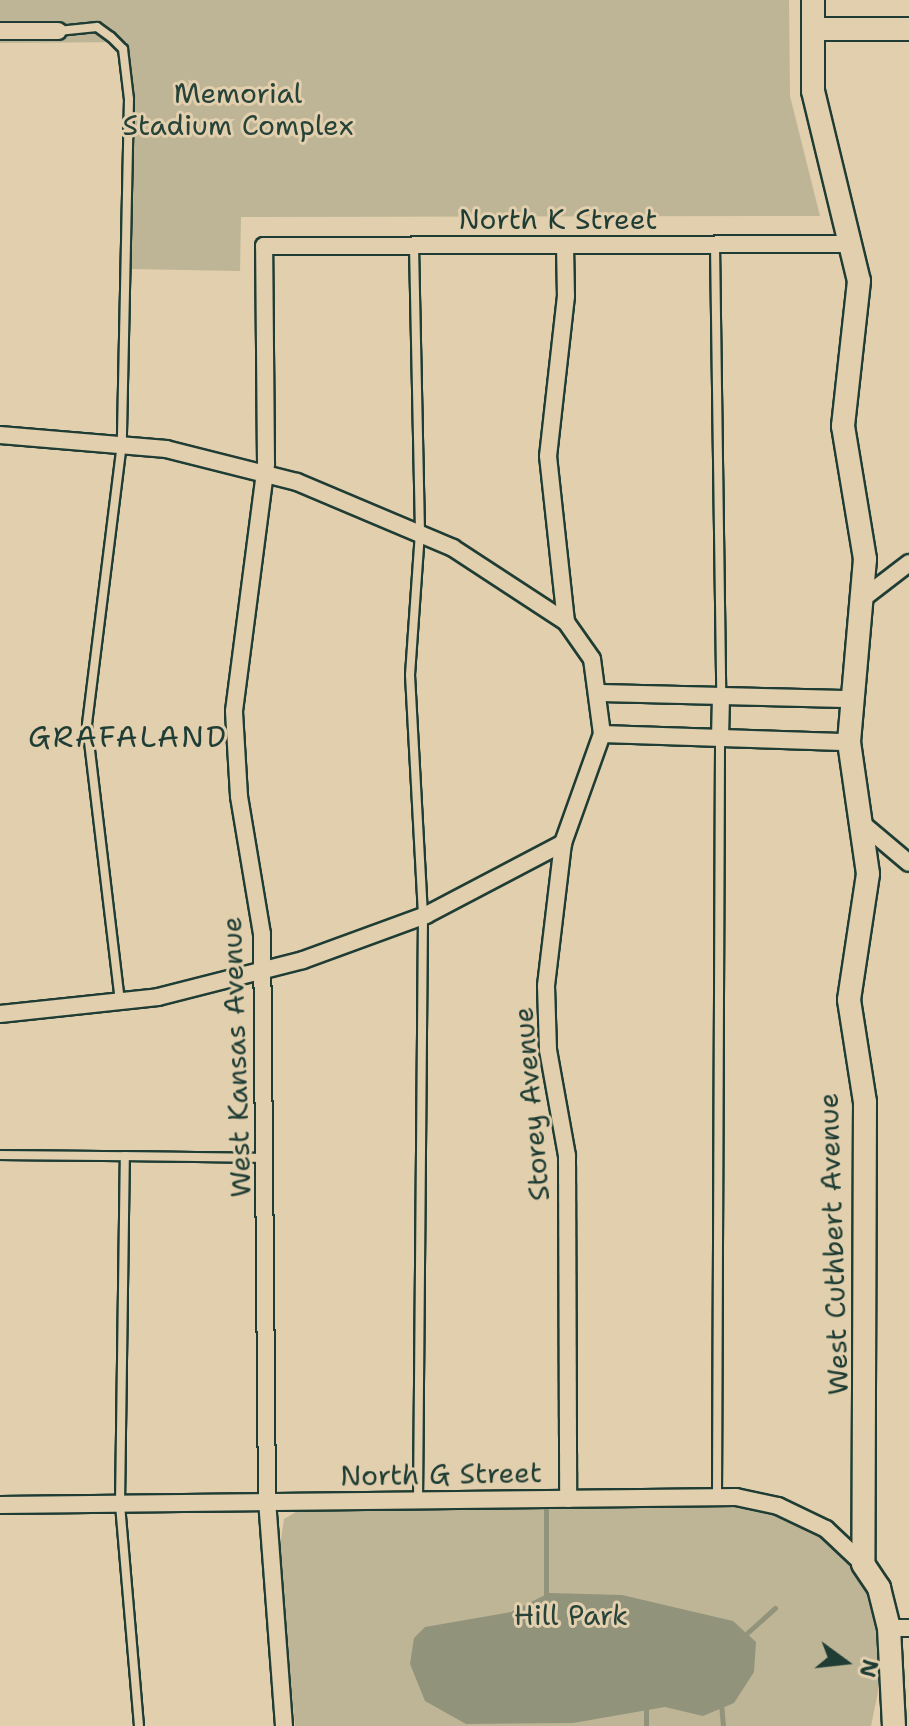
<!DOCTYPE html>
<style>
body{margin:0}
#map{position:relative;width:909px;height:1726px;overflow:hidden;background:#e1cfad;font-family:"Shantell Sans",sans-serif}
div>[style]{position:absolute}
.green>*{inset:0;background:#beb597}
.water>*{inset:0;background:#92937b}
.stream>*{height:5px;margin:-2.5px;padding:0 2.5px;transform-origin:2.5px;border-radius:2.5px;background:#92937b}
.roads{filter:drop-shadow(2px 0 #1f3d34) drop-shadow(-2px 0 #1f3d34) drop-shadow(0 2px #1f3d34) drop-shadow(0 -2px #1f3d34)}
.lane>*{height:8px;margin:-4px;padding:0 4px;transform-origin:4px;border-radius:4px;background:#e1cfad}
.street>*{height:16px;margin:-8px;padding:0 8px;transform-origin:8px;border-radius:8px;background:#e1cfad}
.secondary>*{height:22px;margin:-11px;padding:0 11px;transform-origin:11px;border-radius:11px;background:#e1cfad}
span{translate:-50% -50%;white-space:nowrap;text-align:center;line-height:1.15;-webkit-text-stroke:6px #e1cfad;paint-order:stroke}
.park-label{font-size:28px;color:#274339}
.street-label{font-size:28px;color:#1f3d34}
.neighbourhood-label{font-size:30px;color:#1f3d34;letter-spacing:2px}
.north{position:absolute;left:805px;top:1622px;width:80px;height:80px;-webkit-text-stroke:6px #e1cfad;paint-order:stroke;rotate:105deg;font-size:22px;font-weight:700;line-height:32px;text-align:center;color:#1f3d34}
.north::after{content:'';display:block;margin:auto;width:28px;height:36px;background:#1f3d34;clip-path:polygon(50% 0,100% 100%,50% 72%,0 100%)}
</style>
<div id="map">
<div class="green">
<div style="clip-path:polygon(0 0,789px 0,790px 96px,820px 216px,241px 217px,240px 271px,131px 269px,127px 42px,0 43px)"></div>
<div style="clip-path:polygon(315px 1501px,754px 1505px,819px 1533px,859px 1575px,878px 1622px,879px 1687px,871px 1726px,295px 1726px,279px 1554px,284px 1519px)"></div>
</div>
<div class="water">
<div style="clip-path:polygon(549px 1593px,622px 1595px,733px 1621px,756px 1642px,754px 1672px,734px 1703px,703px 1716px,665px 1707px,573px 1723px,466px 1724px,425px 1701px,410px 1664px,414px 1638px,425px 1627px,511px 1612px)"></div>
</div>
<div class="stream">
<div style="left:546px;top:1501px;width:98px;rotate:90deg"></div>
<div style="left:746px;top:1634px;width:39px;rotate:-42deg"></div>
<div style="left:721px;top:1703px;width:23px;rotate:85deg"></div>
<div style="left:646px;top:1707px;width:19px;rotate:90deg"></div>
</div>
<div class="roads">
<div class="lane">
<div style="left:58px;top:31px;width:39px;rotate:-6deg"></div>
<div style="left:97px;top:27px;width:17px;rotate:36deg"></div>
<div style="left:111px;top:37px;width:17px;rotate:45deg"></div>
<div style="left:123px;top:49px;width:50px;rotate:83.2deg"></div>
<div style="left:129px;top:99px;width:344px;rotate:91.2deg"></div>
<div style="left:122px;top:443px;width:284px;rotate:97.1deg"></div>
<div style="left:87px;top:725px;width:279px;rotate:83.2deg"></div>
<div style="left:715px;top:245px;width:451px;rotate:89.2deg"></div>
<div style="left:414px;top:246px;width:286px;rotate:88.8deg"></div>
<div style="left:420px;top:532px;width:143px;rotate:94deg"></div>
<div style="left:410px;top:675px;width:241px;rotate:86.9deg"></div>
<div style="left:423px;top:916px;width:584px;rotate:90.49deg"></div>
<div style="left:0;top:1155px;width:125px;rotate:0.5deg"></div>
<div style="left:717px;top:1496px;width:757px;rotate:-89.77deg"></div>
<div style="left:139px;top:1726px;width:223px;rotate:-94.9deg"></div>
<div style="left:120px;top:1504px;width:348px;rotate:-89.2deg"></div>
<div style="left:125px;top:1156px;width:141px;rotate:0.8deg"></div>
</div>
<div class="street">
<div style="left:0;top:31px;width:58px"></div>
<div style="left:565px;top:245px;width:51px;rotate:88.9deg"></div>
<div style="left:566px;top:296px;width:161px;rotate:96.4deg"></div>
<div style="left:548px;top:456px;width:167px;rotate:83.8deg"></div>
<div style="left:566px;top:622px;width:45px;rotate:54.9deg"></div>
<div style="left:592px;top:659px;width:76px;rotate:82.4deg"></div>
<div style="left:602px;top:734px;width:116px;rotate:109.7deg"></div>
<div style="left:563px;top:843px;width:144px;rotate:96.8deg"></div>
<div style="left:546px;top:986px;width:64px;rotate:88.2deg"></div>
<div style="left:548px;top:1050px;width:108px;rotate:79.8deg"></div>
<div style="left:567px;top:1156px;width:343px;rotate:89.8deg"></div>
<div style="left:0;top:435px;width:167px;rotate:4.8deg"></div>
<div style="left:166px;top:449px;width:135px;rotate:14.1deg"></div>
<div style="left:297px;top:482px;width:169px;rotate:22.9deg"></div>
<div style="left:453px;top:548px;width:135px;rotate:33.2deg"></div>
<div style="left:866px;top:596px;width:54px;rotate:-37.5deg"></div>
<div style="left:601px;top:693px;width:253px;rotate:1.4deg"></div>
<div style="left:602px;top:734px;width:247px;rotate:1.9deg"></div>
<div style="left:720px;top:738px;width:42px;rotate:-88.6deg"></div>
<div style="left:865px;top:826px;width:57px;rotate:40.1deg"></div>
<div style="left:0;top:1014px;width:159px;rotate:-6.1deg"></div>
<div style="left:158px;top:997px;width:150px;rotate:-14.3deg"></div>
<div style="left:303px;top:960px;width:131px;rotate:-20.1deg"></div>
<div style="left:426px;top:915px;width:155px;rotate:-27.7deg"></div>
<div style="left:0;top:1505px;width:736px;rotate:-0.62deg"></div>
<div style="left:736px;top:1497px;width:43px;rotate:12.1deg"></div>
<div style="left:778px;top:1506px;width:53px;rotate:25.6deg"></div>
<div style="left:826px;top:1529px;width:51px;rotate:43.4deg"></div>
<div style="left:889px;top:1628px;width:20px"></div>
<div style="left:284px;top:1726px;width:225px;rotate:-94.3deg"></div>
<div style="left:267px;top:1502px;width:568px;rotate:-90.5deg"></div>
<div style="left:262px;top:934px;width:140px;rotate:-99.5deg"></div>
<div style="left:239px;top:796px;width:85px;rotate:-93.4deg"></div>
<div style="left:234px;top:711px;width:250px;rotate:-82.6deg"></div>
<div style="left:266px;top:463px;width:217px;rotate:-90.5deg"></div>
<div style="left:264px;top:246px;width:588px;rotate:-0.19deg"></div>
</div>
<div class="secondary">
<div style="left:813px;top:0;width:91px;rotate:90deg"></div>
<div style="left:813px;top:91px;width:195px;rotate:76.4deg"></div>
<div style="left:859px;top:281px;width:146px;rotate:96.3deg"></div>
<div style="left:843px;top:426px;width:135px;rotate:80.6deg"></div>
<div style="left:865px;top:559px;width:184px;rotate:95deg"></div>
<div style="left:849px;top:742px;width:133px;rotate:81.8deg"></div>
<div style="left:868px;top:874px;width:127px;rotate:98.6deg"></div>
<div style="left:849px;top:1000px;width:103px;rotate:81.1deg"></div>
<div style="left:865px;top:1102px;width:462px;rotate:90.2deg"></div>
<div style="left:863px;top:1564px;width:29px;rotate:56deg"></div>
<div style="left:879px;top:1588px;width:41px;rotate:76deg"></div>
<div style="left:889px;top:1628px;width:98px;rotate:87.1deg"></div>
<div style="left:813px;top:29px;width:96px"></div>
</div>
</div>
<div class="park-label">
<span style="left:238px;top:109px">Memorial<br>Stadium Complex</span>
<span style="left:571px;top:1615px">Hill Park</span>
</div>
<div class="street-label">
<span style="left:558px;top:219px">North K Street</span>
<span style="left:236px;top:1057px;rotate:-92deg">West Kansas Avenue</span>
<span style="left:531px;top:1104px;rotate:-95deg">Storey Avenue</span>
<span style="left:833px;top:1244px;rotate:-92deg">West Cuthbert Avenue</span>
<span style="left:441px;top:1474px;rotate:-1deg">North G Street</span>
</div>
<div class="neighbourhood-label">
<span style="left:128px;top:737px">GRAFALAND</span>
</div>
<div class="north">N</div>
</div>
